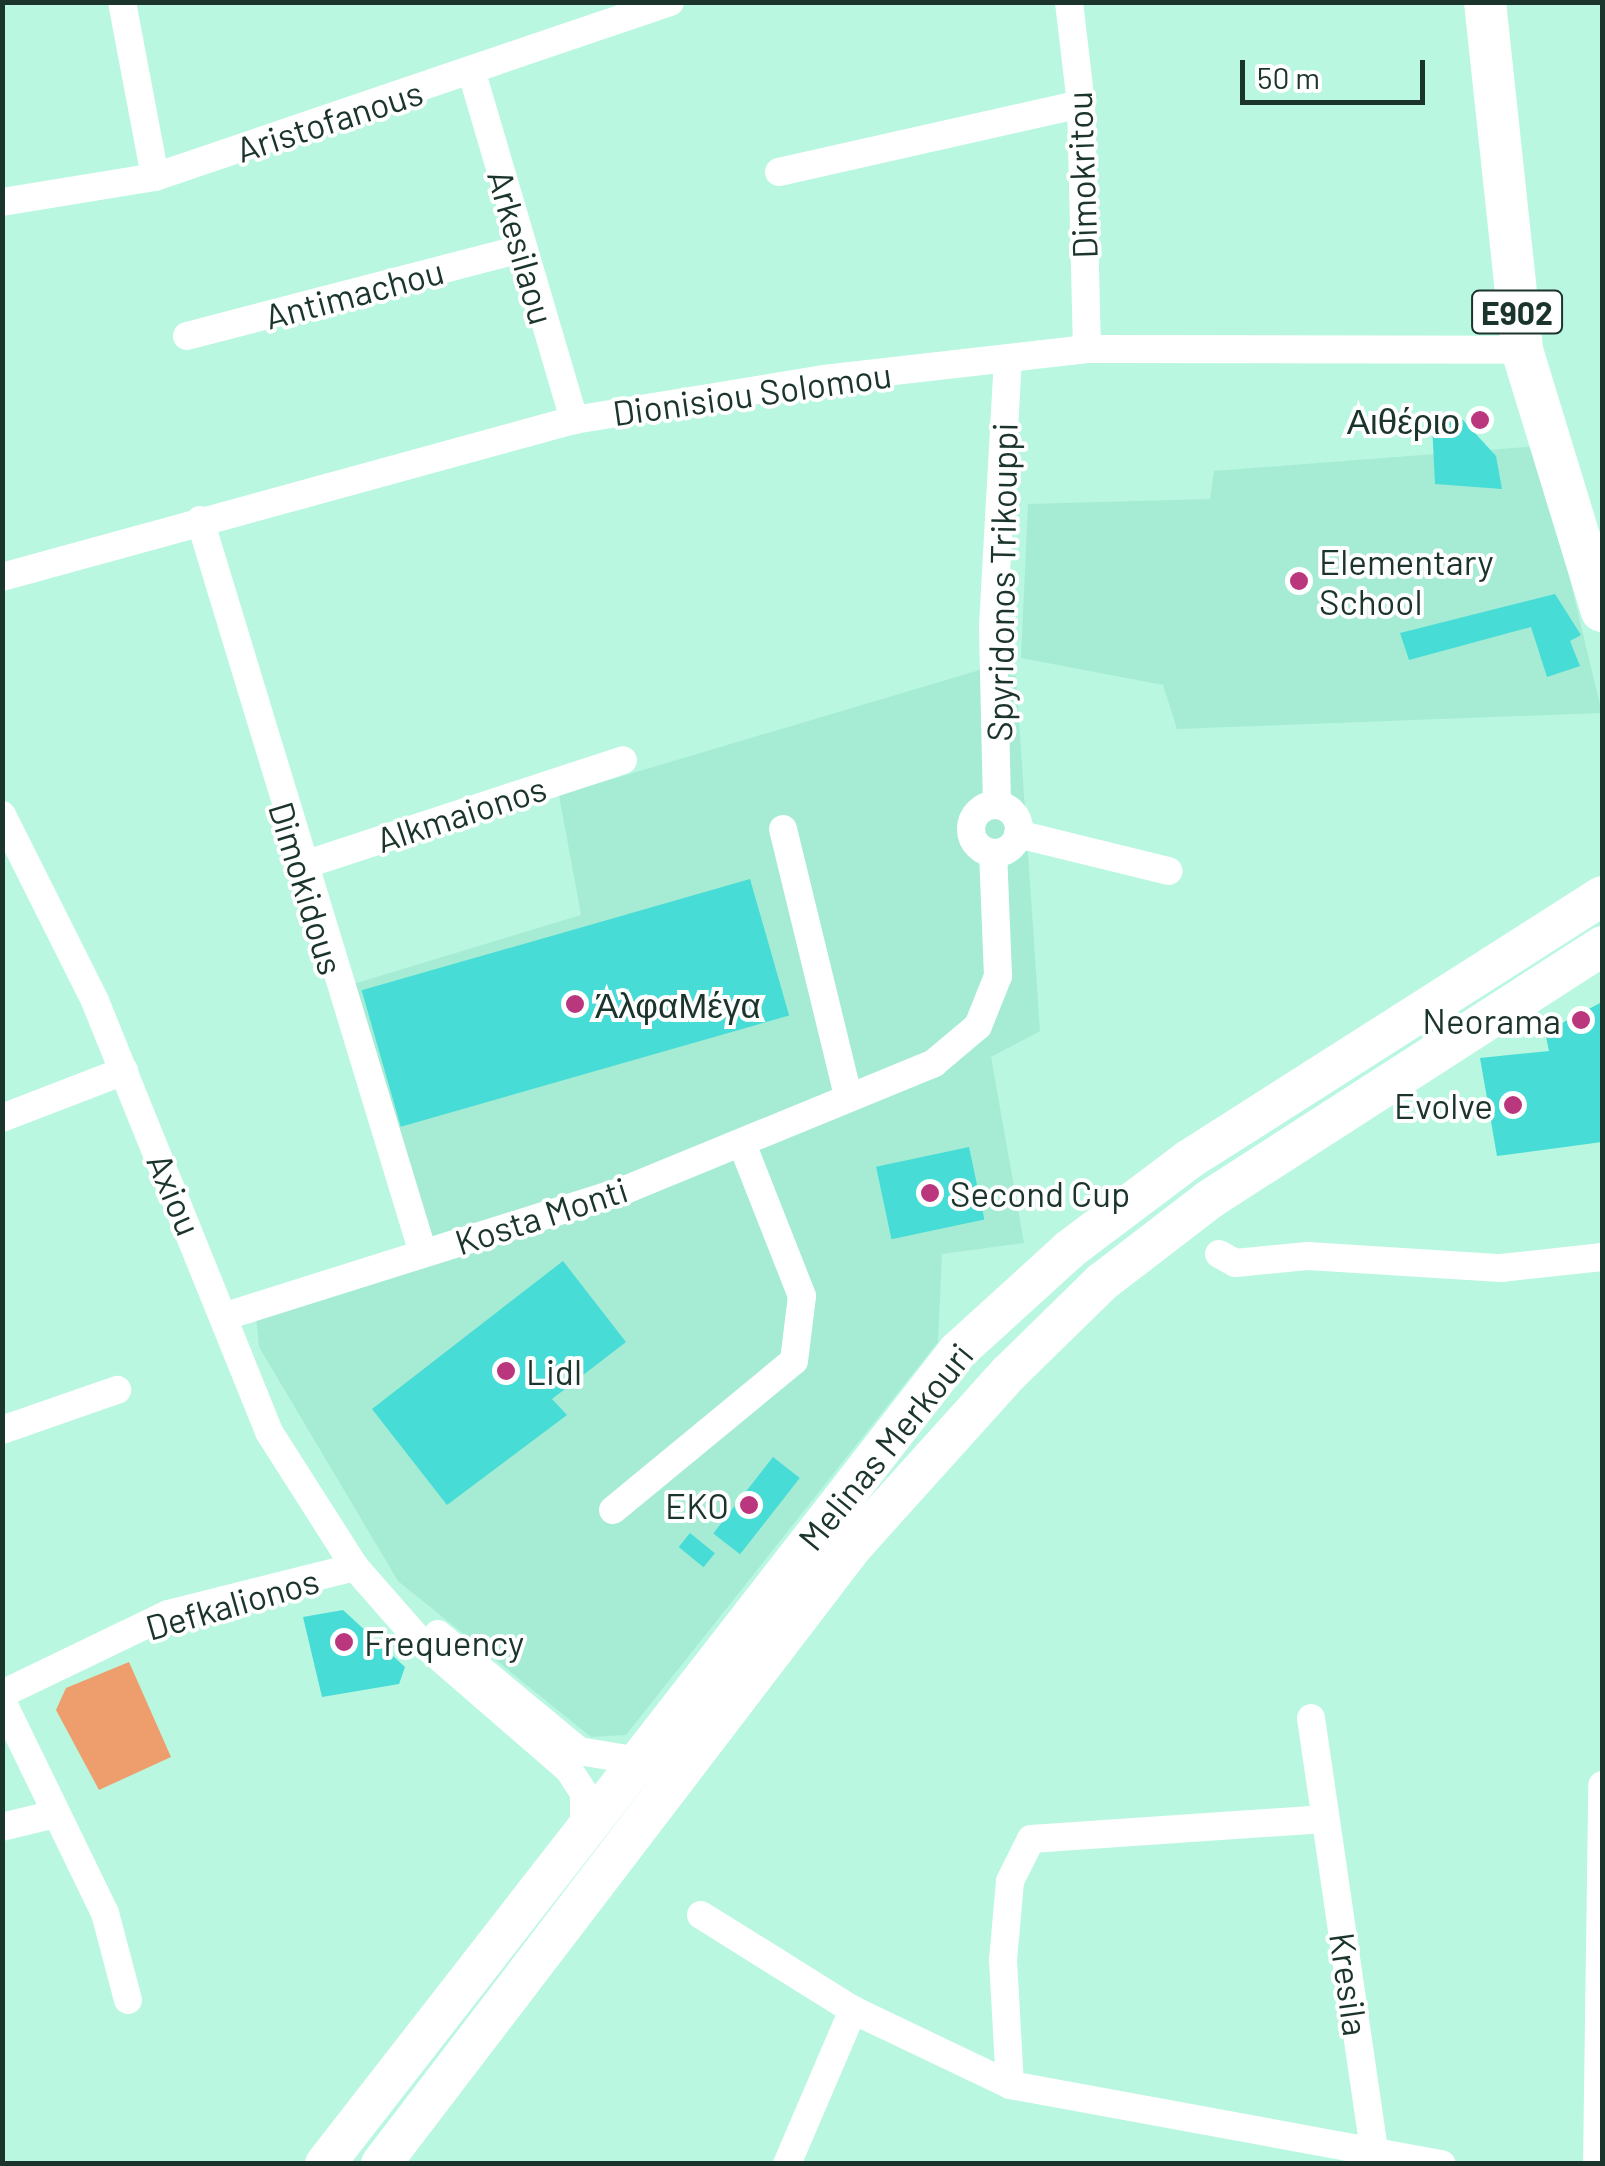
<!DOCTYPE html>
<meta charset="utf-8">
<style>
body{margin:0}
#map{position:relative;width:1605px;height:2166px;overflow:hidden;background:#b9f7e1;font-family:Barlow,sans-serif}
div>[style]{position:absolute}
.built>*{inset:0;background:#a6ecd5}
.green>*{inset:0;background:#ee9e6d}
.building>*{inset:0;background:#47dcd6;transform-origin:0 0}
.street>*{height:28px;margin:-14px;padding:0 14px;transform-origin:14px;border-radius:14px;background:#fff}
.street>.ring{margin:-14px;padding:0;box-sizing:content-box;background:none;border:28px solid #fff;border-radius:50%}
.secondary>*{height:40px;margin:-20px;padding:0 20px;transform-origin:20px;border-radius:20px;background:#fff}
.primary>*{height:42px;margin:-21px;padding:0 21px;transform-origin:21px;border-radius:21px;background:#fff}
.dots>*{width:28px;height:28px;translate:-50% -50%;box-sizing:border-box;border:5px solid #fff;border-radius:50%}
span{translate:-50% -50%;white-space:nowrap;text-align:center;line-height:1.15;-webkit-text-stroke:8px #fff;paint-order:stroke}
.shield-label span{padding:2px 8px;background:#fff;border:2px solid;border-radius:8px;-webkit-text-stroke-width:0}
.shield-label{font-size:32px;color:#1b342c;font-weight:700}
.street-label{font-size:35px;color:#1b342c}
.poi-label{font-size:35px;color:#1b342c}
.right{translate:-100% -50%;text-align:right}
.left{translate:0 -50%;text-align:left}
.frame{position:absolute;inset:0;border:5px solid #1b342c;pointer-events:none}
.scale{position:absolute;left:1240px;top:60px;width:185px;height:45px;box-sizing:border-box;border:5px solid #1b342c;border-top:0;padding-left:12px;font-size:30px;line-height:35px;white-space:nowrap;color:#1b342c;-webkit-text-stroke:8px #fff;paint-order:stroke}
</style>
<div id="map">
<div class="built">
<div style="clip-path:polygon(1538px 446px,1602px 713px,1177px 729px,1163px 685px,1021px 658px,1028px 504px,1210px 499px,1214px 471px)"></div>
<div style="clip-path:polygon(983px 669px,1016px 676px,1040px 1031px,991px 1057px,1024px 1243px,942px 1254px,938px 1342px,626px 1735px,591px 1737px,398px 1581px,259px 1347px,256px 1316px,440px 1262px,350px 985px,581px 915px,559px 795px)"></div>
</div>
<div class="green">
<div style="clip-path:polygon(129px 1662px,171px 1757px,99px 1790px,56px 1710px,66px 1688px)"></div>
</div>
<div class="building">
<div style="clip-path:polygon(1463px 420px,1496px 456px,1502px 489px,1435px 484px,1432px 423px)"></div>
<div style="clip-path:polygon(1555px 594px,1581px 635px,1570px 641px,1580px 666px,1547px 677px,1531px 627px,1409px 660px,1400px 633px)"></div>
<div style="left:750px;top:879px;width:142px;height:404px;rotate:74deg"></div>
<div style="clip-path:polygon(1602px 1002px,1602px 1142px,1497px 1156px,1480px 1058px,1549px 1051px,1545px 1032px)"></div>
<div style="left:969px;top:1147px;width:74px;height:95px;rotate:78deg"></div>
<div style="clip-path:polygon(563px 1261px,626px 1342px,552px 1399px,567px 1415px,447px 1505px,372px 1409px)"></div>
<div style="left:773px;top:1457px;width:34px;height:97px;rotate:38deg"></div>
<div style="left:690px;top:1533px;width:32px;height:18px;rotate:39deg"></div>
<div style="clip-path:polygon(343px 1610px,405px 1667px,399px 1684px,322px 1697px,303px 1617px)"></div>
</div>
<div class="street">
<div style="left:122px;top:2px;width:178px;rotate:79.3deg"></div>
<div style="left:1069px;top:2px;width:103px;rotate:83.3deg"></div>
<div style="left:1081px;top:104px;width:245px;rotate:88.6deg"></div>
<div style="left:472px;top:73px;width:362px;rotate:73.6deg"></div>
<div style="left:779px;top:172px;width:310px;rotate:-12.7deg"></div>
<div style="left:2px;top:202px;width:155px;rotate:-9.3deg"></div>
<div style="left:155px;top:177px;width:544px;rotate:-18.77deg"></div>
<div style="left:187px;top:336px;width:345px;rotate:-14.6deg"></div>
<div style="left:200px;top:520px;width:766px;rotate:73.08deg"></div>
<div style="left:2px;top:577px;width:593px;rotate:-15.35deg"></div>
<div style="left:574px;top:420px;width:253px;rotate:-9.3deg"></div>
<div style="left:824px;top:379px;width:265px;rotate:-6.5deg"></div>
<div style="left:1087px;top:349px;width:435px;rotate:0.1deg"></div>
<div style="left:997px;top:805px;width:179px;rotate:-91.3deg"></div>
<div style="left:993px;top:626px;width:266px;rotate:-86.8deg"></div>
<div class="ring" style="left:971px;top:805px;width:20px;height:20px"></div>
<div style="left:2px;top:815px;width:208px;rotate:63.4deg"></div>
<div style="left:95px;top:1001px;width:465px;rotate:68deg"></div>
<div style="left:269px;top:1432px;width:160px;rotate:57.5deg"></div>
<div style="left:355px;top:1567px;width:96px;rotate:48.8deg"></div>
<div style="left:418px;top:1639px;width:200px;rotate:40.9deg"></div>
<div style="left:569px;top:1770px;width:27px;rotate:57deg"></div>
<div style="left:584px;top:1793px;width:35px;rotate:90deg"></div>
<div style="left:783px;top:829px;width:275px;rotate:76.3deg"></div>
<div style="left:1018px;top:834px;width:155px;rotate:13.8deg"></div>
<div style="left:298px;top:867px;width:342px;rotate:-18.2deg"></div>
<div style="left:2px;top:1118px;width:131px;rotate:-21.1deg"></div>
<div style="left:1219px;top:1254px;width:18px;rotate:29deg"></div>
<div style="left:1235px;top:1263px;width:73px;rotate:-5.5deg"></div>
<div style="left:1308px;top:1256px;width:193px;rotate:3.6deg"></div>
<div style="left:1501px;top:1268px;width:102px;rotate:-6.2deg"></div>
<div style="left:226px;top:1316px;width:418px;rotate:-17.5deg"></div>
<div style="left:625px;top:1190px;width:334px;rotate:-22.3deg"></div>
<div style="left:934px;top:1063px;width:57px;rotate:-40.1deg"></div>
<div style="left:978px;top:1026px;width:54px;rotate:-68.2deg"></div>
<div style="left:998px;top:976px;width:123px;rotate:-92.3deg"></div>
<div style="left:2px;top:1430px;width:122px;rotate:-19.2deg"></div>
<div style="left:613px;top:1510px;width:234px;rotate:-39.5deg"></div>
<div style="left:794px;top:1361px;width:65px;rotate:-83deg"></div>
<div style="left:802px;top:1296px;width:163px;rotate:-111.5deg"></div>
<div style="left:438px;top:1634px;width:183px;rotate:39.7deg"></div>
<div style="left:579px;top:1751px;width:61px;rotate:9.5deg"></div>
<div style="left:2px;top:1694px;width:184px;rotate:-25.7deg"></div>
<div style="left:168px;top:1614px;width:193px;rotate:-14.1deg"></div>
<div style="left:2px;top:1701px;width:236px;rotate:64.1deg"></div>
<div style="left:105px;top:1913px;width:90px;rotate:75.2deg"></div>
<div style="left:1311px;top:1718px;width:437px;rotate:81.7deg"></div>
<div style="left:2px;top:1827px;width:50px;rotate:-13.8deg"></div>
<div style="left:701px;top:1915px;width:179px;rotate:32deg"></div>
<div style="left:853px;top:2010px;width:174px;rotate:25.5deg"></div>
<div style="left:1010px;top:2085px;width:439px;rotate:10.4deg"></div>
<div style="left:1010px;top:2085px;width:125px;rotate:-93.2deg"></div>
<div style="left:1003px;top:1960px;width:79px;rotate:-84.9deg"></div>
<div style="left:1010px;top:1881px;width:47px;rotate:-63.4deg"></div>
<div style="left:1031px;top:1839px;width:295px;rotate:-3.9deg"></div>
<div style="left:787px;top:2164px;width:168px;rotate:-66.8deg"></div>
<div style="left:1597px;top:2164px;width:379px;rotate:-89.2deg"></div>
</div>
<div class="secondary">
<div style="left:325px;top:2164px;width:1030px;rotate:-52.1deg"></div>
<div style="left:958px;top:1351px;width:151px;rotate:-42.3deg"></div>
<div style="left:1070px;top:1249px;width:148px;rotate:-37deg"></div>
<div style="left:1188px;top:1160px;width:491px;rotate:-32.5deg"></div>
<div style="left:381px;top:2164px;width:778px;rotate:-52.63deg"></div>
<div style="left:853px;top:1546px;width:232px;rotate:-48deg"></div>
<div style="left:1008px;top:1374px;width:132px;rotate:-44.4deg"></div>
<div style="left:1102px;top:1282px;width:136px;rotate:-37.5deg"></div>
<div style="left:1210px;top:1199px;width:467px;rotate:-32.8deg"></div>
</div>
<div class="primary">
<div style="left:1485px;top:2px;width:350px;rotate:83.9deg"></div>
<div style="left:1522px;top:350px;width:273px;rotate:73deg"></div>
</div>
<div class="dots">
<div style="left:1480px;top:420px;background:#ba377e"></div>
<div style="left:1299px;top:581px;background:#ba377e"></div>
<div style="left:575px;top:1004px;background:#ba377e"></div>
<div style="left:1581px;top:1020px;background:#ba377e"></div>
<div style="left:1513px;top:1105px;background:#ba377e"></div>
<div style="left:930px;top:1193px;background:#ba377e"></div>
<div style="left:506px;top:1371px;background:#ba377e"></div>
<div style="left:749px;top:1505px;background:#ba377e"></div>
<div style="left:344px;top:1642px;background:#ba377e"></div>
</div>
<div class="shield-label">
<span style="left:1517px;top:312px">E902</span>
</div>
<div class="street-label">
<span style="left:329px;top:120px;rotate:-18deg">Aristofanous</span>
<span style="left:1081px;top:175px;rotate:-92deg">Dimokritou</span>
<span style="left:522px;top:247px;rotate:74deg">Arkesilaou</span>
<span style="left:354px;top:293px;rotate:-15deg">Antimachou</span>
<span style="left:752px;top:393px;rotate:-8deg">Dionisiou Solomou</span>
<span style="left:1001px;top:582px;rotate:-89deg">Spyridonos Trikouppi</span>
<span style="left:461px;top:813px;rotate:-18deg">Alkmaionos</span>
<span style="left:307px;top:888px;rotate:73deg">Dimokidous</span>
<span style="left:175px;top:1194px;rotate:67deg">Axiou</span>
<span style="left:541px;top:1215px;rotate:-18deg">Kosta Monti</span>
<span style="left:885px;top:1446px;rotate:-51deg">Melinas Merkouri</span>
<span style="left:232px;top:1603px;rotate:-16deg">Defkalionos</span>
<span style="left:1350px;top:1984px;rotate:82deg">Kresila</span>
</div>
<div class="poi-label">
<span class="right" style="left:1460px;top:420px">Αιθέριο</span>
<span class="left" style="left:1319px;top:581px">Elementary<br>School</span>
<span class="left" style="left:595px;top:1004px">ΆλφαΜέγα</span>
<span class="right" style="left:1561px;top:1020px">Neorama</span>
<span class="right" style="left:1493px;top:1105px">Evolve</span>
<span class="left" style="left:950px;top:1193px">Second Cup</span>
<span class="left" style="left:526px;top:1371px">Lidl</span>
<span class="right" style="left:729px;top:1505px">EKO</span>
<span class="left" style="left:364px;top:1642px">Frequency</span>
</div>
<div class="frame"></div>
<div class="scale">50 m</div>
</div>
